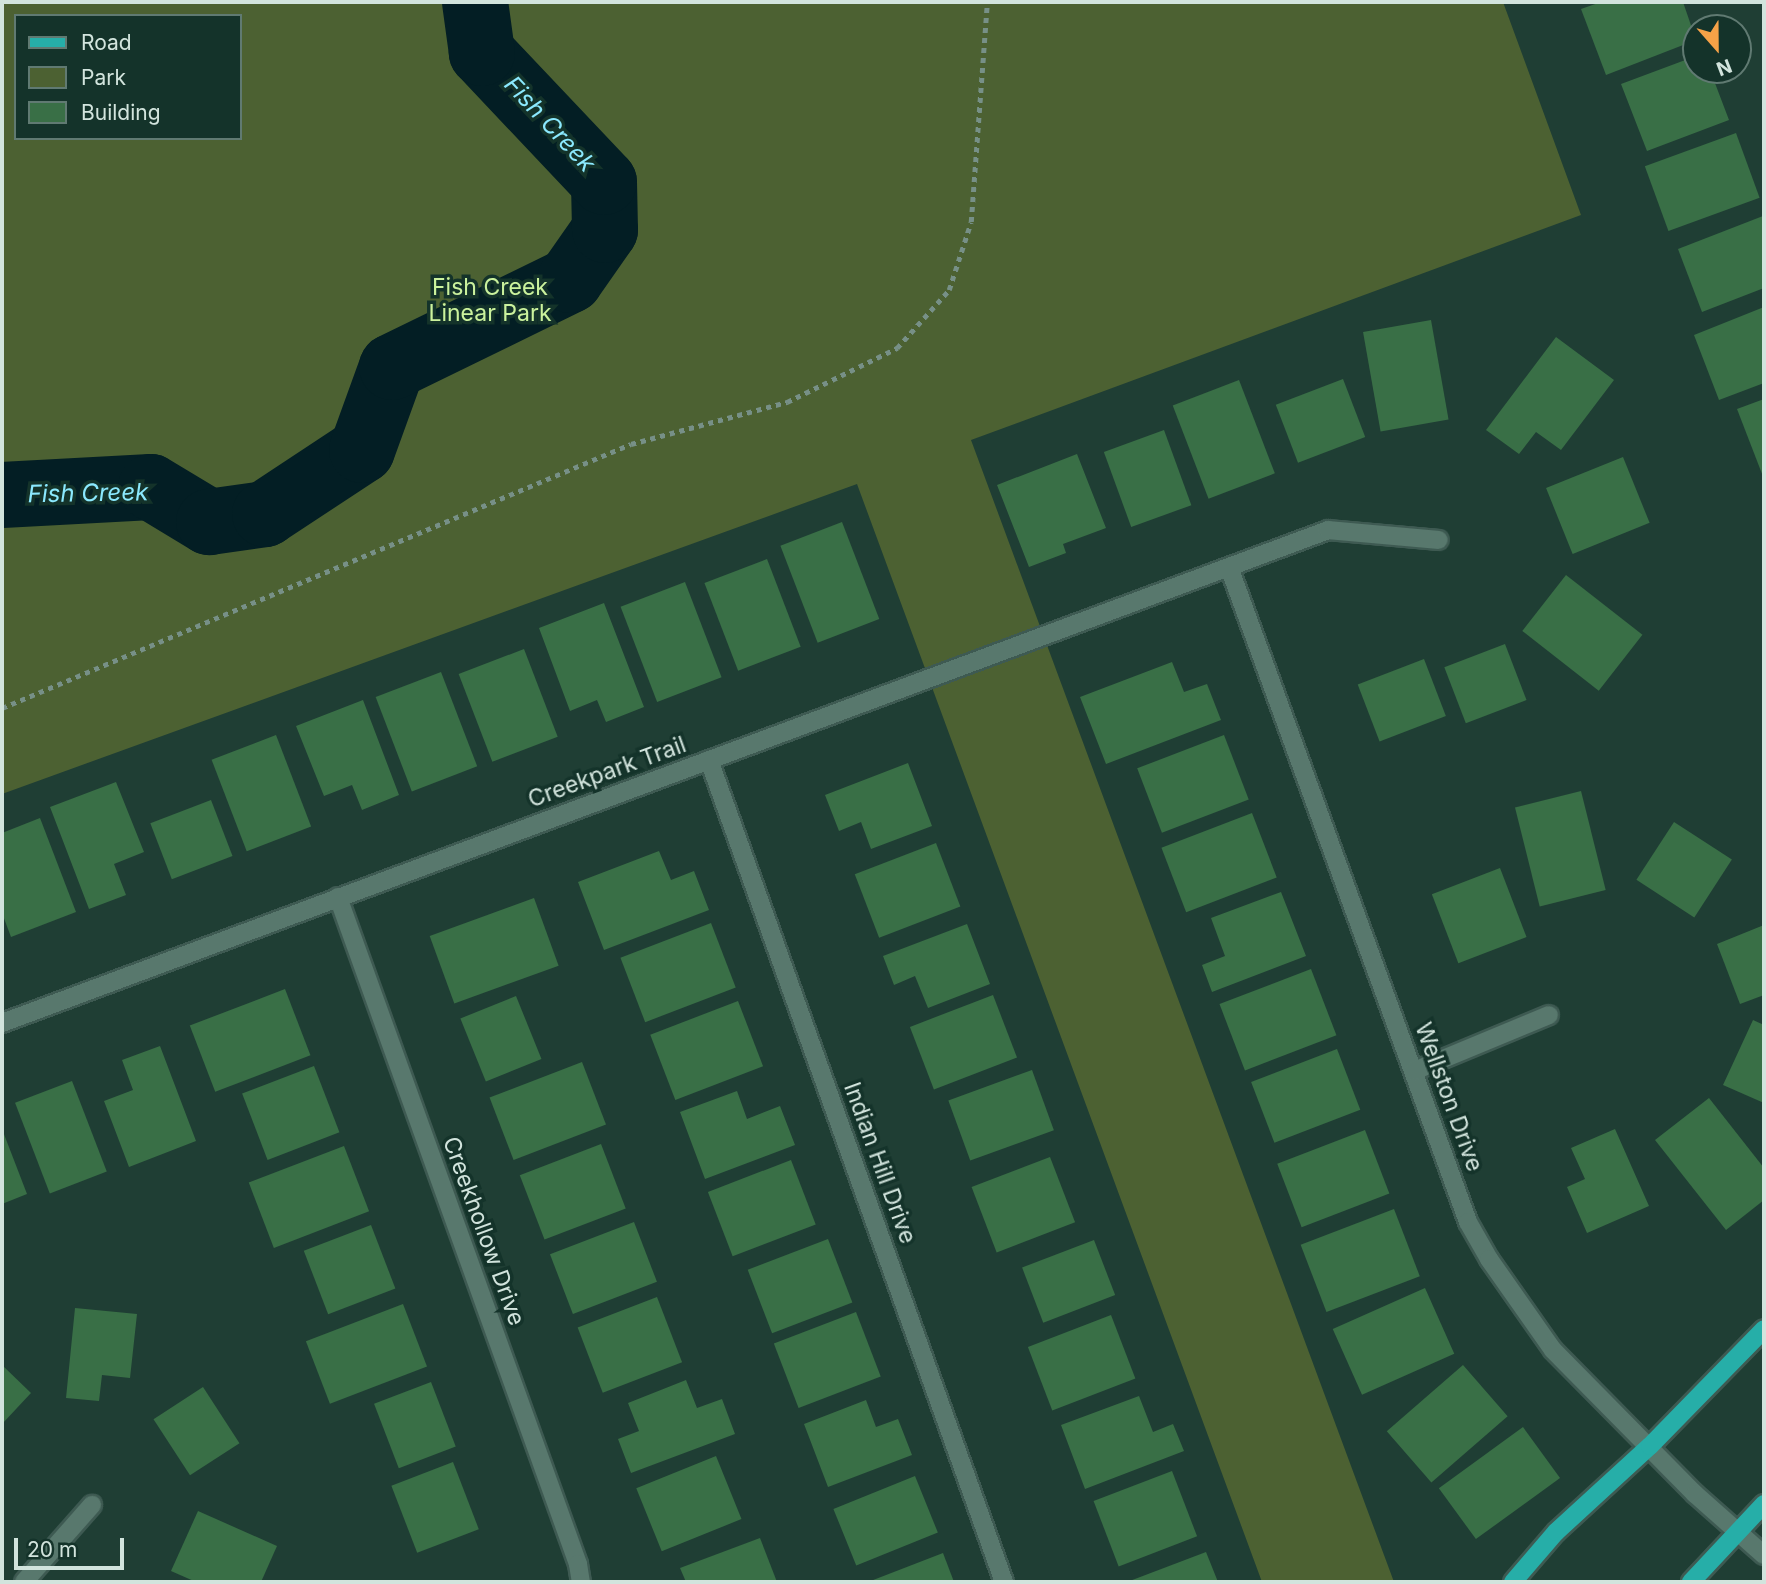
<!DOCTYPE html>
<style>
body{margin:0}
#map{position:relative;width:1766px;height:1584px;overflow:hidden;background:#1f3e34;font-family:Inter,sans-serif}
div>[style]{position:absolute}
.green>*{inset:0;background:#4c6132}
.river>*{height:66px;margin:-33px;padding:0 33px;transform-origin:33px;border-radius:33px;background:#031e24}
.building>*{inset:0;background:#396f46;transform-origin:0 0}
.path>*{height:4.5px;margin-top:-2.25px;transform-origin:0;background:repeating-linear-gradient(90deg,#779087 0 5px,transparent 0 10px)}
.roads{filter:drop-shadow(2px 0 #3e5a52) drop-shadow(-2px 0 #3e5a52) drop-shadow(0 2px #3e5a52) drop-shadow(0 -2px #3e5a52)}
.minor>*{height:18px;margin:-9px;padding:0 9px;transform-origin:9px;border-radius:9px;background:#58786d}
.major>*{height:18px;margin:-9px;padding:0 9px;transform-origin:9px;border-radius:9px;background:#26aea8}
span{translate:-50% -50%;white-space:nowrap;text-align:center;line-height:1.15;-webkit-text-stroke:7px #14332a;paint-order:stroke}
.park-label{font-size:23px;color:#cbf29d}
.street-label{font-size:23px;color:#d2e4dd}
.water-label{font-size:24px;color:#8be9fe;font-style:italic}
.frame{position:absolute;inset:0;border:4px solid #d2e4dd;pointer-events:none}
.legend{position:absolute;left:14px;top:14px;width:228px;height:126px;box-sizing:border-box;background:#14332a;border:2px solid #607a72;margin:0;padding:9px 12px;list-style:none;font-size:21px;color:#d2e4dd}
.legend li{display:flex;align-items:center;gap:14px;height:35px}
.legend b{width:35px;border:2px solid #607a72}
.north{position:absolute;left:1682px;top:14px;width:70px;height:70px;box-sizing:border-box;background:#14332a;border:2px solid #607a72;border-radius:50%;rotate:159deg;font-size:19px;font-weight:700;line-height:28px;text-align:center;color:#d2e4dd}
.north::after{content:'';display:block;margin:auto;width:24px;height:32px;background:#f6a247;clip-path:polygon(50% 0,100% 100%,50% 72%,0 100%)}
.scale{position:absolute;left:14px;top:1538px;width:110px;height:32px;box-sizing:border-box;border:4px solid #d2e4dd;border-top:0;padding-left:9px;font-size:21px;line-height:24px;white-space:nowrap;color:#d2e4dd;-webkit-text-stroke:5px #14332a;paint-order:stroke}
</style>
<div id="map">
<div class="green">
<div style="clip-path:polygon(evenodd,2px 2px,1503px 2px,1581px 215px,971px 440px,1394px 1582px,1262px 1582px,857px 484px,2px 794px,2px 2px,16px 16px,240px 16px,240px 138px,16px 138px,16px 16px)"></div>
</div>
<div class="river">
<div style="left:2px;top:495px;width:149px;rotate:-3.1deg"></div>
<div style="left:151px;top:487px;width:68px;rotate:31.1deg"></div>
<div style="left:209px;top:522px;width:57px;rotate:-8.1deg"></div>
<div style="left:265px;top:514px;width:116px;rotate:-33.4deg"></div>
<div style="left:362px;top:450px;width:88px;rotate:-70.1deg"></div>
<div style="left:392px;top:367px;width:198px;rotate:-26deg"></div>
<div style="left:570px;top:280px;width:61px;rotate:-55deg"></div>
<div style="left:605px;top:230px;width:48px;rotate:-91.2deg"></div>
<div style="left:604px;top:182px;width:178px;rotate:-133.4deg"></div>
<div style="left:482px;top:53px;width:51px;rotate:-97.8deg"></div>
</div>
<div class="building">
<div style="clip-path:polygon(1601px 2px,1683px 2px,1696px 40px,1606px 75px,1581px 9px)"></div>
<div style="clip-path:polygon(1696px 56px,1696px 70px,1710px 70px,1729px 120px,1647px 151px,1621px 84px)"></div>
<div style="left:1736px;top:133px;width:69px;height:97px;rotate:70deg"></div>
<div style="clip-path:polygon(1763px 216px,1764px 288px,1702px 312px,1678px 249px)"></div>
<div style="clip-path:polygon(1764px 307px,1764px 383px,1719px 400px,1694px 335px)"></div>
<div style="left:1431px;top:320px;width:101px;height:69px;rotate:80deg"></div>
<div style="clip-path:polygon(1556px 337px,1614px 380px,1561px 450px,1536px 432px,1519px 454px,1486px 430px)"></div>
<div style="left:1343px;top:379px;width:62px;height:72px;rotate:69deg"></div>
<div style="left:1239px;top:380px;width:100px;height:71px;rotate:69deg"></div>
<div style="clip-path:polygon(1764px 399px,1764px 479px,1737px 409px)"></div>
<div style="left:1164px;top:430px;width:80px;height:64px;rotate:70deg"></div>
<div style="clip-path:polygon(1077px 454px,1106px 528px,1063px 544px,1066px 553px,1029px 567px,997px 485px)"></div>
<div style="left:1623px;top:457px;width:71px;height:83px;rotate:68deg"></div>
<div style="left:842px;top:522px;width:104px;height:66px;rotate:69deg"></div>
<div style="left:767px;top:559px;width:94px;height:67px;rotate:69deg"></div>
<div style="left:1566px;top:575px;width:97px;height:71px;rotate:38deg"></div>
<div style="left:685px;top:582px;width:102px;height:69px;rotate:69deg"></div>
<div style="clip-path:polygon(604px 603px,644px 707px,606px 722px,597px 700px,570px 711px,539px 628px)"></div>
<div style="left:1505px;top:644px;width:60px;height:65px;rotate:69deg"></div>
<div style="left:524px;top:649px;width:94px;height:70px;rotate:69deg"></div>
<div style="left:1424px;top:659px;width:61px;height:71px;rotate:69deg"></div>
<div style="clip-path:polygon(1172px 662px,1184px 692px,1207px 684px,1221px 720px,1106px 764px,1080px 697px)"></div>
<div style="left:441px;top:672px;width:101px;height:70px;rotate:69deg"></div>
<div style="clip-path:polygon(363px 700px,399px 795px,362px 810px,352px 785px,324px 796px,296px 726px)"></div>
<div style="left:276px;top:735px;width:98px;height:69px;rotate:69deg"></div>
<div style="left:1224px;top:735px;width:69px;height:93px;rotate:69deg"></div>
<div style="clip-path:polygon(908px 763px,932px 826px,871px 849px,861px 822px,839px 831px,825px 795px)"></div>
<div style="clip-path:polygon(116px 782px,144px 852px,114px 864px,126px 895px,89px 909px,50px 807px)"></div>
<div style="left:1581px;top:791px;width:102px;height:68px;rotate:76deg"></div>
<div style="left:211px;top:800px;width:60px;height:65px;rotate:69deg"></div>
<div style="left:1252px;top:813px;width:69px;height:97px;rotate:69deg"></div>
<div style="clip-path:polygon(40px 818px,76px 912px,11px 937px,2px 913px,2px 833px)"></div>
<div style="left:1674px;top:822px;width:69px;height:69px;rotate:33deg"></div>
<div style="left:936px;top:843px;width:68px;height:87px;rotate:69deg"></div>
<div style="clip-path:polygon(659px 851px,671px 880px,694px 871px,709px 910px,604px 950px,578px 882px)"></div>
<div style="left:1500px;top:868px;width:74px;height:73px;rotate:69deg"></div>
<div style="clip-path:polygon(1281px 892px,1306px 956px,1212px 992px,1202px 965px,1225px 956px,1211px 918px)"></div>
<div style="left:534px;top:898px;width:72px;height:111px;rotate:70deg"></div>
<div style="left:711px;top:923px;width:69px;height:97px;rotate:69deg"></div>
<div style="clip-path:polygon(967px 924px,990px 984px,928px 1008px,915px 976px,894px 985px,883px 956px)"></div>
<div style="clip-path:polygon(1764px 925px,1764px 995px,1740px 1004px,1717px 944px)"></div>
<div style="left:1311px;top:969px;width:71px;height:98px;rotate:69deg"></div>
<div style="left:285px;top:989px;width:71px;height:102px;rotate:69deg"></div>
<div style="left:993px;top:995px;width:67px;height:89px;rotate:69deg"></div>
<div style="left:516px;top:996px;width:68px;height:60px;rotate:68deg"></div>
<div style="left:738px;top:1001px;width:70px;height:94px;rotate:69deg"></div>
<div style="clip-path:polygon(1753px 1020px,1764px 1025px,1764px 1103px,1723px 1085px)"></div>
<div style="clip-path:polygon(160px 1046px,196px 1141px,129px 1167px,104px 1101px,133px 1090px,122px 1060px)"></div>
<div style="left:1337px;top:1049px;width:65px;height:92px;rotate:69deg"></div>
<div style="left:582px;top:1062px;width:67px;height:99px;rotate:69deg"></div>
<div style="left:314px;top:1066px;width:71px;height:77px;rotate:69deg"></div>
<div style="left:1032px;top:1070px;width:64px;height:89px;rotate:70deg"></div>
<div style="left:72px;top:1081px;width:97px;height:61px;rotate:69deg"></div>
<div style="clip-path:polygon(737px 1091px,747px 1119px,780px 1106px,795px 1145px,705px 1179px,680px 1112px)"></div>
<div style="clip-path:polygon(1709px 1098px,1764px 1168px,1764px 1200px,1726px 1230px,1655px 1140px)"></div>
<div style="clip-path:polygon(2px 1129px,27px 1194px,2px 1204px)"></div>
<div style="clip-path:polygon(1615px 1129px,1649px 1206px,1587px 1233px,1567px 1187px,1585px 1179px,1571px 1148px)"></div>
<div style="left:1365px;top:1130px;width:68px;height:94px;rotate:69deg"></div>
<div style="left:601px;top:1144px;width:69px;height:87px;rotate:69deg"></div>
<div style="left:344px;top:1146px;width:70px;height:102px;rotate:69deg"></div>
<div style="left:1050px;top:1157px;width:70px;height:84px;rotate:69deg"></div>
<div style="left:791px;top:1160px;width:69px;height:89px;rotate:69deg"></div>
<div style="left:1394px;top:1209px;width:72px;height:100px;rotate:69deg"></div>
<div style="left:634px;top:1222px;width:64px;height:90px;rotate:69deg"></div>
<div style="left:371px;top:1225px;width:68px;height:72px;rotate:69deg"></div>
<div style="left:828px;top:1239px;width:68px;height:86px;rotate:69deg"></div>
<div style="left:1094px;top:1240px;width:59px;height:77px;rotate:69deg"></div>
<div style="left:1425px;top:1288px;width:72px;height:101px;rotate:66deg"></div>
<div style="left:657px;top:1297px;width:70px;height:85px;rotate:69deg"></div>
<div style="left:403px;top:1304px;width:67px;height:104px;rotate:69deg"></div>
<div style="clip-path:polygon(75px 1308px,137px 1314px,130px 1378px,102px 1375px,99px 1401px,66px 1398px)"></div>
<div style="left:856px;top:1312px;width:69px;height:88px;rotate:69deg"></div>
<div style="left:1111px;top:1315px;width:68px;height:89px;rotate:69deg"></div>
<div style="clip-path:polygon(2px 1365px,31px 1393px,2px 1424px)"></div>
<div style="left:1463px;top:1365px;width:68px;height:101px;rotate:49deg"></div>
<div style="clip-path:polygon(686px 1380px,697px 1408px,722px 1399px,735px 1434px,631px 1473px,618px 1439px,639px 1431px,628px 1403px)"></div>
<div style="left:431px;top:1382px;width:69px;height:61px;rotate:69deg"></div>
<div style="left:203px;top:1387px;width:67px;height:59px;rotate:57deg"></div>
<div style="clip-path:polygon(1139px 1396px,1153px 1432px,1173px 1424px,1184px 1451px,1085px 1489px,1061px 1425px)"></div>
<div style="clip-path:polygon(866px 1400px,876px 1427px,898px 1419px,912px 1455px,828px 1487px,804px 1424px)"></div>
<div style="left:1523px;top:1427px;width:63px;height:104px;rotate:54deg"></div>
<div style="left:716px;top:1456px;width:68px;height:86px;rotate:68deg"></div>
<div style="left:453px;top:1462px;width:72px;height:66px;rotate:69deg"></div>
<div style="left:1172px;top:1471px;width:70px;height:84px;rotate:69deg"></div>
<div style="left:915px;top:1476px;width:61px;height:88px;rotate:68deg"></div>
<div style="clip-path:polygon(198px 1511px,277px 1546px,261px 1582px,196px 1582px,171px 1571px)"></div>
<div style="clip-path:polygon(760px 1538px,777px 1582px,686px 1582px,680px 1568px)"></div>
<div style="clip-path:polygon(1206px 1552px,1218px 1582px,1127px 1582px)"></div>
<div style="clip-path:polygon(943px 1553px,954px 1582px,868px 1582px)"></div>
</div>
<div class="path">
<div style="left:2px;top:708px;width:682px;rotate:-22.77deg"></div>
<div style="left:631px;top:444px;width:162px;rotate:-15.1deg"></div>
<div style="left:787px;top:402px;width:123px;rotate:-26.1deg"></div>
<div style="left:897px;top:348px;width:78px;rotate:-48.1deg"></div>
<div style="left:949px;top:290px;width:71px;rotate:-72.1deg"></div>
<div style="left:971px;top:222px;width:221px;rotate:-85.8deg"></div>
</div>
<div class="roads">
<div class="minor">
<div style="left:1229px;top:567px;width:697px;rotate:69.95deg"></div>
<div style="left:1468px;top:1222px;width:43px;rotate:60.4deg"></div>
<div style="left:1489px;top:1259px;width:111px;rotate:54.9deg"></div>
<div style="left:1553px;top:1350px;width:202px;rotate:45.4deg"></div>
<div style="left:1695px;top:1494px;width:92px;rotate:41.5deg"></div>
<div style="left:709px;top:760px;width:873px;rotate:70.26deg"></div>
<div style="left:338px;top:897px;width:709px;rotate:70.21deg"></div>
<div style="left:578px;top:1564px;width:18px;rotate:81deg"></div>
<div style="left:2px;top:1023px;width:1415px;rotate:-20.39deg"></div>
<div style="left:1328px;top:530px;width:111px;rotate:5.1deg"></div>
<div style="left:1414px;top:1071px;width:146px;rotate:-22.5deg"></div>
<div style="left:24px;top:1582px;width:103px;rotate:-48.6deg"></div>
</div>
<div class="major">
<div style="left:1513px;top:1582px;width:66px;rotate:-49.3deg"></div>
<div style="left:1556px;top:1532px;width:127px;rotate:-42.5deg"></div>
<div style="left:1650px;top:1446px;width:163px;rotate:-45.7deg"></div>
<div style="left:1691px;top:1582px;width:107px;rotate:-46.9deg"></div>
</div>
</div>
<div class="park-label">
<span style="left:490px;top:300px">Fish Creek<br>Linear Park</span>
</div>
<div class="street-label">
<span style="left:607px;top:772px;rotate:-20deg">Creekpark Trail</span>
<span style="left:1449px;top:1097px;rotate:70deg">Wellston Drive</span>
<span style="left:880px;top:1163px;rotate:70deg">Indian Hill Drive</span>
<span style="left:484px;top:1231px;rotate:70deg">Creekhollow Drive</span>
</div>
<div class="water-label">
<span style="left:550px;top:124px;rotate:47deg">Fish Creek</span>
<span style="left:88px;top:493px;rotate:-1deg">Fish Creek</span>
</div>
<div class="frame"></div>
<ul class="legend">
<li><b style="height:9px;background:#26aea8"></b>Road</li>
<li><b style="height:19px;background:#4c6132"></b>Park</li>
<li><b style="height:19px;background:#396f46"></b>Building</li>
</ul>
<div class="north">N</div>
<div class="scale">20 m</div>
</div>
